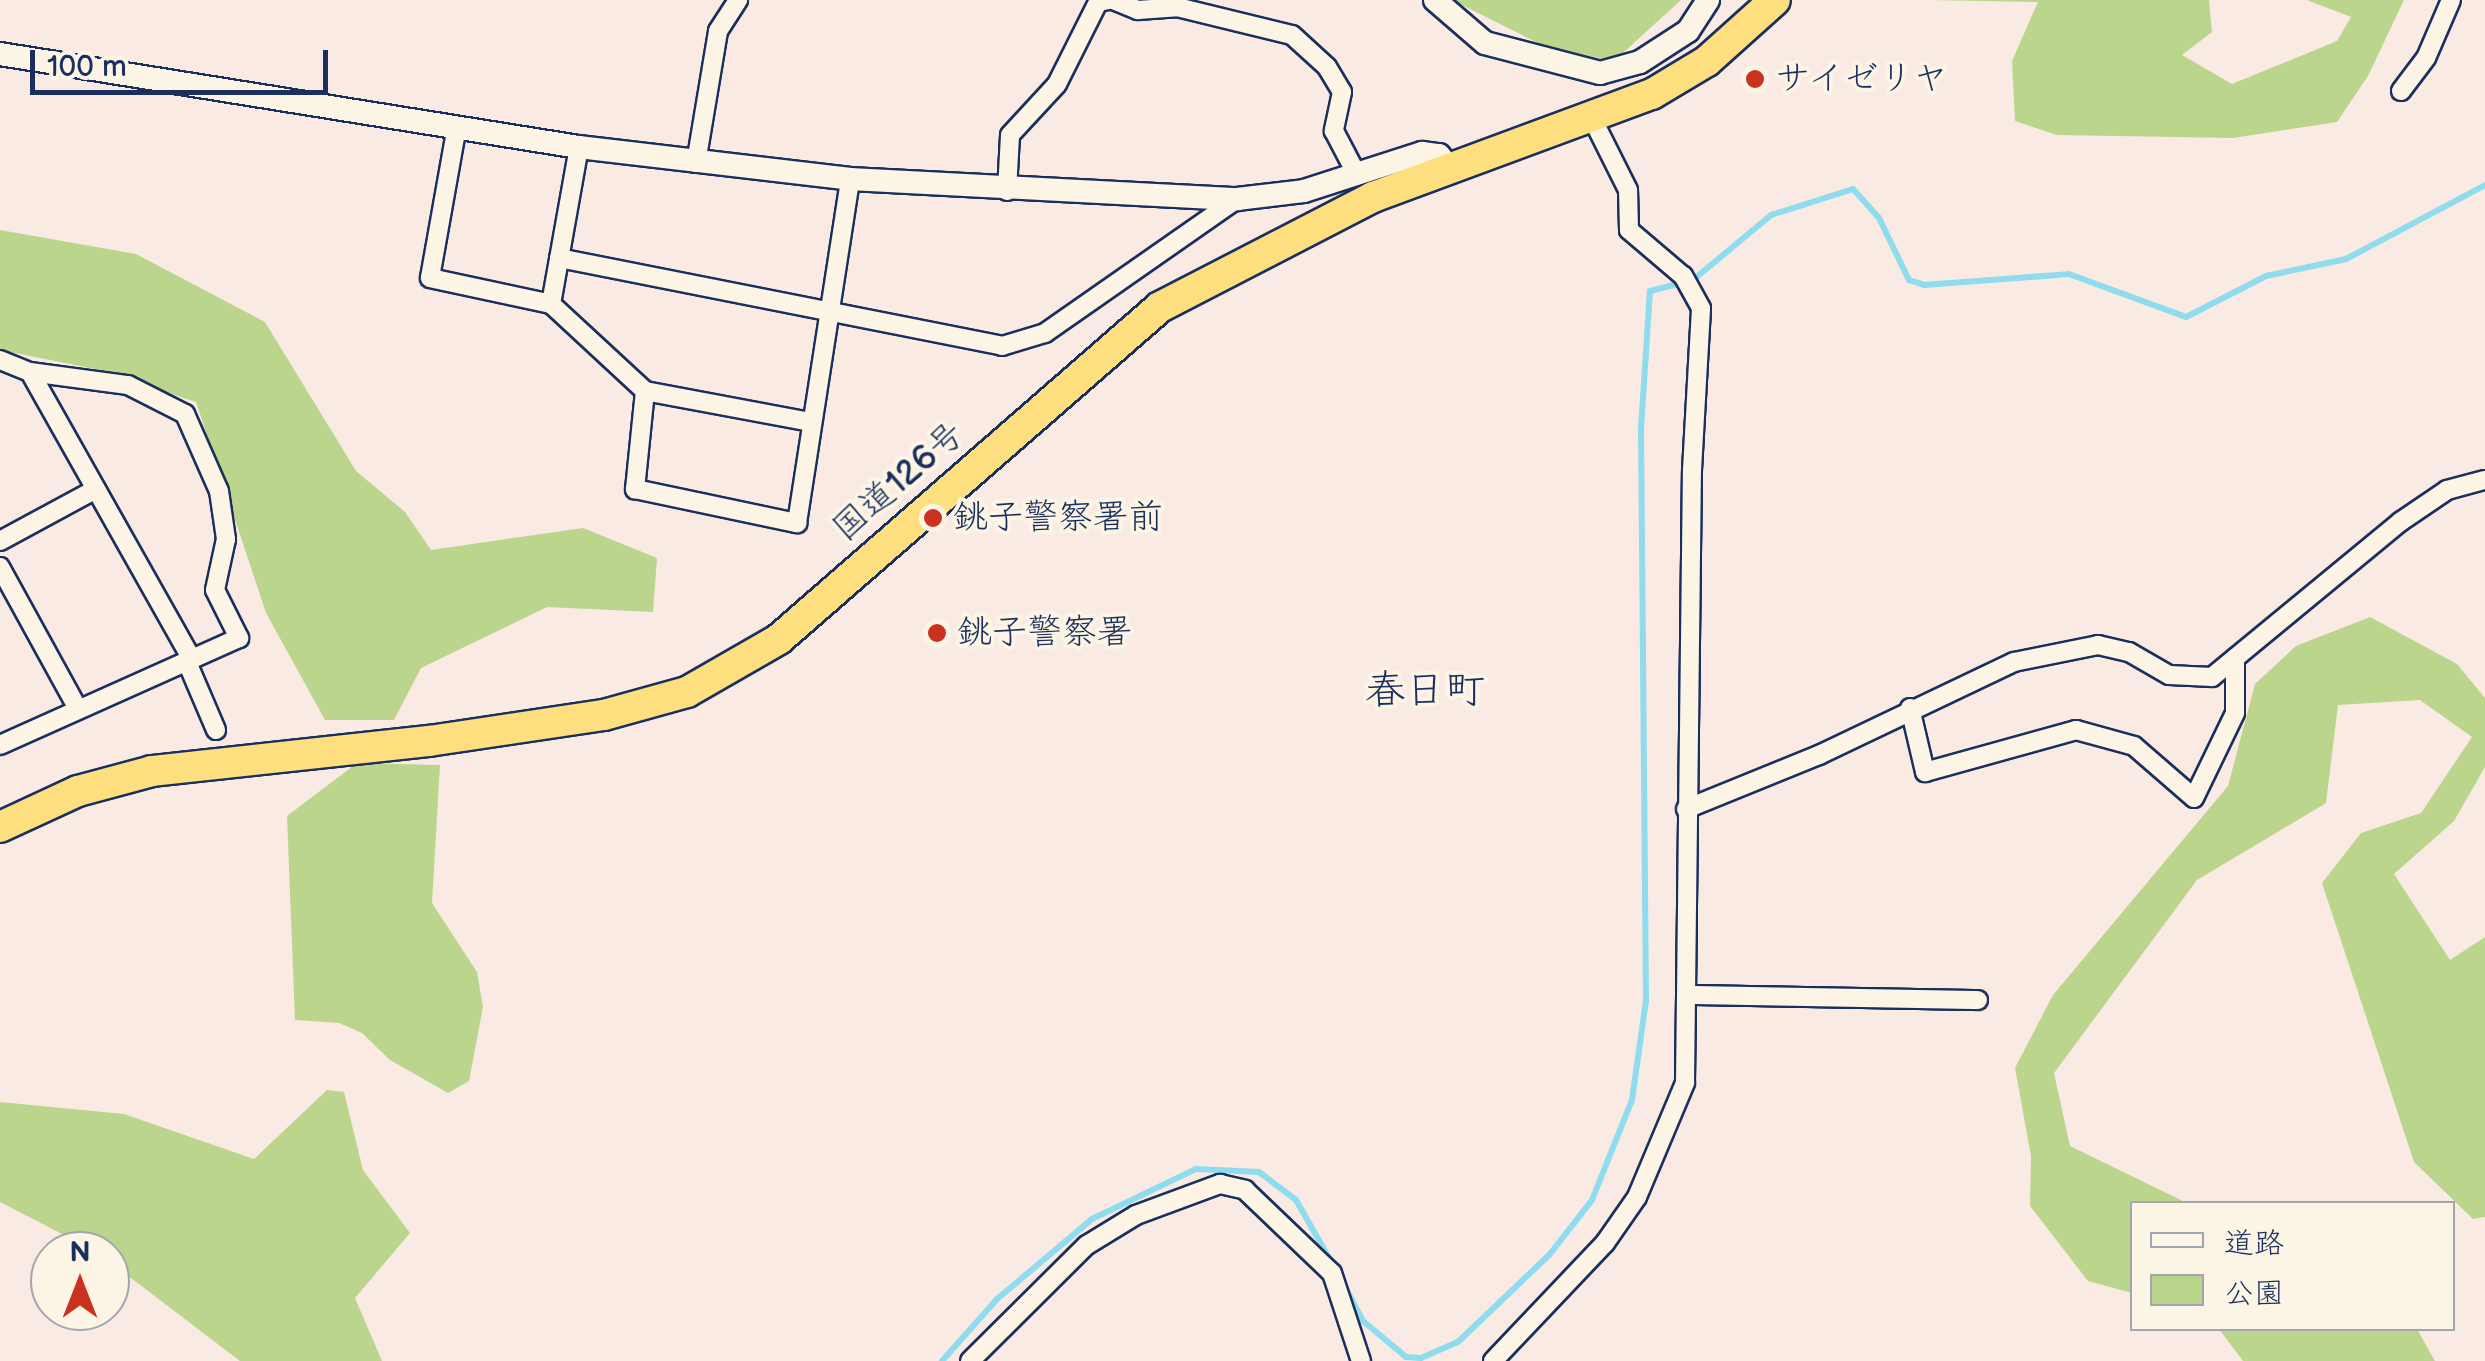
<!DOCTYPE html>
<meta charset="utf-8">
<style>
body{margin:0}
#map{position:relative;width:2485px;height:1361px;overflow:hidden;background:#faeae4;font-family:"Balsamiq Sans","Klee One",sans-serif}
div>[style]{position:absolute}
.green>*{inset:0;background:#bcd58c}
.stream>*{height:6px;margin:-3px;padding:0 3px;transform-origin:3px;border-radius:3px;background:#8edced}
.roads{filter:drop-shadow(2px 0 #1b2f5e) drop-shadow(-2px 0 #1b2f5e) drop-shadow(0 2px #1b2f5e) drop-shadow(0 -2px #1b2f5e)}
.minor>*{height:18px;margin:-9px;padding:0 9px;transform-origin:9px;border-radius:9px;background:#fcf5e5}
.tertiary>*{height:22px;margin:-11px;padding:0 11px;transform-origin:11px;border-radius:11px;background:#fcf5e5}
.trunk>*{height:30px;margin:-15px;padding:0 15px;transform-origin:15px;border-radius:15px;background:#fddf80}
.dots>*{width:28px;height:28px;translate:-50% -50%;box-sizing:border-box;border:5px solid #fcf5e5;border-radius:50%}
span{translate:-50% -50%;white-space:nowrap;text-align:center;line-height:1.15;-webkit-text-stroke:8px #fcf5e5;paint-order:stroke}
.poi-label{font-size:35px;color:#1b2f5e}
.left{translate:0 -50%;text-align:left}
.street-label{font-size:35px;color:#1b2f5e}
.quarter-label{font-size:40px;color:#1b2f5e}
.legend{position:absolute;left:2130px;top:1201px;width:325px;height:130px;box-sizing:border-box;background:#fcf5e5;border:2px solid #a2a6af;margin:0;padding:12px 18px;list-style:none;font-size:30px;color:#1b2f5e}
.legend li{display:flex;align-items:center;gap:20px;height:50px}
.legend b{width:50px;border:2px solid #a2a6af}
.north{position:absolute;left:30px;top:1231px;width:100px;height:100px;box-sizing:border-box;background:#fcf5e5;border:2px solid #a2a6af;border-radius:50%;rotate:0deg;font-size:28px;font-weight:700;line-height:40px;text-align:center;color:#1b2f5e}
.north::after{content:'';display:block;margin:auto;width:35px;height:45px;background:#c8321e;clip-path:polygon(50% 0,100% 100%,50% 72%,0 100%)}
.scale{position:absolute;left:30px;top:50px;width:298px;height:45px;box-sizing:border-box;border:5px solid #1b2f5e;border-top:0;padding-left:12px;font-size:30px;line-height:35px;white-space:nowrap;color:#1b2f5e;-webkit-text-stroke:8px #fcf5e5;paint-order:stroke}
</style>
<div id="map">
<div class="green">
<div style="clip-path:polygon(1452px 0,1681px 0,1613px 62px,1538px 43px)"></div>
<div style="clip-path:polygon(1928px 0,2209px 0,2212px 32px,2182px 55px,2232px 84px,2337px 41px,2351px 17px,2307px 0,2404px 0,2368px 76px,2337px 122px,2233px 138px,2057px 135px,2015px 121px,2012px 61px,2038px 2px)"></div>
<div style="clip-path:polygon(0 230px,136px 254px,265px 322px,356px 471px,405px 512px,431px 550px,583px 528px,657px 558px,653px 612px,547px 607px,421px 668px,394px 720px,325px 720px,266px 613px,196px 402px,95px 369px,0 350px)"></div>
<div style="clip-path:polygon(2370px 617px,2457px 664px,2485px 698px,2485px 767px,2454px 821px,2394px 874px,2450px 960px,2485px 937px,2485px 1217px,2473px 1219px,2414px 1162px,2322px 883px,2361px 833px,2421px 813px,2472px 737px,2420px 700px,2338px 705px,2326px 803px,2197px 880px,2054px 1073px,2070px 1146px,2187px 1203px,2132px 1204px,2132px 1293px,2088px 1281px,2030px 1206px,2031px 1156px,2015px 1068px,2053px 995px,2228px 786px,2255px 684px,2296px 646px)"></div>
<div style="clip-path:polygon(357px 763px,440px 765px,432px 903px,477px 972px,483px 1007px,469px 1081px,448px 1093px,390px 1060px,362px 1033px,339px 1023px,295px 1020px,287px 816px)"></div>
<div style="clip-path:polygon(327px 1090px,344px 1092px,363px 1170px,410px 1233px,355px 1298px,382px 1361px,240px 1361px,110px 1262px,110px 1251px,95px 1251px,0 1202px,0 1102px,124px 1114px,254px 1159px)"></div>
<div style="clip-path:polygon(2219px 1329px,2417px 1329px,2435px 1361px,2243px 1361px)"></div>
</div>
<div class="stream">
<div style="left:1345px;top:1287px;width:38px;rotate:62deg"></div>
<div style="left:1363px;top:1321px;width:56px;rotate:39.9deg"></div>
<div style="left:1406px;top:1357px;width:15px;rotate:4deg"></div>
<div style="left:1421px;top:1358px;width:40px;rotate:-23.4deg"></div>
<div style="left:1458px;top:1342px;width:127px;rotate:-43.7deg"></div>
<div style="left:1550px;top:1254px;width:68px;rotate:-52.1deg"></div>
<div style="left:1592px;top:1200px;width:108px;rotate:-68.2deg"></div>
<div style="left:1632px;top:1100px;width:100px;rotate:-82deg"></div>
<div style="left:1646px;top:1001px;width:572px;rotate:-90.5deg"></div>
<div style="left:1641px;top:429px;width:138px;rotate:-86.3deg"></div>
<div style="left:1650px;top:291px;width:44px;rotate:-14.3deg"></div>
<div style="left:1693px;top:280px;width:102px;rotate:-39.8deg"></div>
<div style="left:1771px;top:215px;width:86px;rotate:-17.6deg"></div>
<div style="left:1853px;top:189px;width:39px;rotate:48deg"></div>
<div style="left:1879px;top:218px;width:69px;rotate:64.2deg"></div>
<div style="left:1909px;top:280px;width:16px;rotate:18deg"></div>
<div style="left:1924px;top:285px;width:145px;rotate:-4.3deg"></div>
<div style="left:2069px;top:274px;width:125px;rotate:20.2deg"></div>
<div style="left:2186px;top:317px;width:90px;rotate:-27.1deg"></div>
<div style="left:2266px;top:276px;width:82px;rotate:-12deg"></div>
<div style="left:2346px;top:259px;width:157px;rotate:-28deg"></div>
<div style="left:942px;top:1361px;width:83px;rotate:-48.4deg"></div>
<div style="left:997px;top:1299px;width:124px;rotate:-40.1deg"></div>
<div style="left:1092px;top:1219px;width:115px;rotate:-25.7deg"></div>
<div style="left:1196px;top:1169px;width:63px;rotate:2.7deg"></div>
<div style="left:1259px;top:1172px;width:46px;rotate:37.1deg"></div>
<div style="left:1296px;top:1200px;width:73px;rotate:60.3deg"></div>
</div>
<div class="roads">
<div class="minor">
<div style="left:1113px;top:0;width:27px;rotate:22deg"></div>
<div style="left:1138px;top:10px;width:39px;rotate:-4deg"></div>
<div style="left:1177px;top:7px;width:118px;rotate:13.7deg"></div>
<div style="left:1292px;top:35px;width:47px;rotate:42.4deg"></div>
<div style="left:1327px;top:67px;width:29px;rotate:59deg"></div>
<div style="left:1342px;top:92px;width:40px;rotate:102deg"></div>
<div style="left:1334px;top:131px;width:50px;rotate:62.4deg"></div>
<div style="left:2401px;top:91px;width:41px;rotate:-52.9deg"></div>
<div style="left:2426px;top:58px;width:63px;rotate:-66.7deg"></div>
<div style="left:457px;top:126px;width:154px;rotate:100.1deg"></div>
<div style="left:430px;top:278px;width:124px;rotate:12.1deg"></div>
<div style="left:551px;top:304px;width:128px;rotate:42.8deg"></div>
<div style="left:645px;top:391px;width:99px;rotate:95.8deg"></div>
<div style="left:635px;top:489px;width:166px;rotate:11.9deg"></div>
<div style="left:797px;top:523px;width:348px;rotate:-81.2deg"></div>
<div style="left:696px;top:163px;width:134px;rotate:-80.5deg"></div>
<div style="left:718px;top:31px;width:37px;rotate:-57deg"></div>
<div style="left:1007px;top:191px;width:56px;rotate:-86.9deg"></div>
<div style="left:1010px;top:135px;width:69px;rotate:-47.3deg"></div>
<div style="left:1057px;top:84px;width:92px;rotate:-63.4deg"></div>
<div style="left:1098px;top:2px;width:10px;rotate:-11deg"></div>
<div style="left:559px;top:258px;width:452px;rotate:11.2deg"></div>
<div style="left:1002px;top:346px;width:45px;rotate:-16.8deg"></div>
<div style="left:1045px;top:333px;width:234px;rotate:-34.9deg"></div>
<div style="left:551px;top:304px;width:159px;rotate:-79.9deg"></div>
<div style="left:0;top:360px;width:32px;rotate:22deg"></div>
<div style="left:30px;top:372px;width:99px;rotate:7.6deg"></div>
<div style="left:128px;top:385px;width:64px;rotate:27deg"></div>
<div style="left:185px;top:414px;width:84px;rotate:66.2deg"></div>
<div style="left:219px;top:491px;width:49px;rotate:81.7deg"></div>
<div style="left:226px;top:539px;width:52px;rotate:102.2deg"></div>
<div style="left:215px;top:590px;width:54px;rotate:63.4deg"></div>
<div style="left:239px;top:638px;width:262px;rotate:155.9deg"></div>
<div style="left:30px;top:372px;width:330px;rotate:60.6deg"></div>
<div style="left:645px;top:391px;width:169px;rotate:10.6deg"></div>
<div style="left:0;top:541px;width:109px;rotate:-28.4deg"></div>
<div style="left:0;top:567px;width:162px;rotate:61.2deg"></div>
<div style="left:187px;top:662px;width:74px;rotate:66.9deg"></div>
<div style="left:1910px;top:708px;width:66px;rotate:76.8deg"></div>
<div style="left:1925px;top:772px;width:157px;rotate:-15.5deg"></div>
<div style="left:2076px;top:730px;width:60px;rotate:15.4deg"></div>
<div style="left:2134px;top:746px;width:79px;rotate:40.9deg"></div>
<div style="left:2194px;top:798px;width:94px;rotate:-64.2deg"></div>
<div style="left:2235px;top:713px;width:55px;rotate:-90deg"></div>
<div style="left:1686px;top:809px;width:144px;rotate:-22.1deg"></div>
<div style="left:1819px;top:755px;width:216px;rotate:-25.5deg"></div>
<div style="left:2014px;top:662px;width:86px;rotate:-11.4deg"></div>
<div style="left:2098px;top:645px;width:32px;rotate:13deg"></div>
<div style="left:2129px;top:652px;width:46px;rotate:29.9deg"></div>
<div style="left:2169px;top:675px;width:43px;rotate:2.7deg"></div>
<div style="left:2212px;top:677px;width:244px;rotate:-39.5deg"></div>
<div style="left:2400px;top:522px;width:57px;rotate:-34.2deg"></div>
<div style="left:2447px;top:490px;width:39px;rotate:-15deg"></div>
<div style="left:1689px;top:995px;width:289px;rotate:1deg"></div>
<div style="left:970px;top:1361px;width:165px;rotate:-44.8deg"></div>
<div style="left:1087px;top:1245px;width:57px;rotate:-31.5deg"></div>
<div style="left:1136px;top:1215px;width:90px;rotate:-20.3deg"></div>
<div style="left:1220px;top:1184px;width:26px;rotate:13deg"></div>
<div style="left:1245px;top:1190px;width:120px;rotate:43.7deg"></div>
<div style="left:1332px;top:1273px;width:93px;rotate:71.8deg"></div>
<div style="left:1493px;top:1361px;width:163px;rotate:-46.5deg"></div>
<div style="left:1605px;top:1243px;width:56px;rotate:-55.2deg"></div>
<div style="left:1637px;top:1197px;width:124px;rotate:-67.2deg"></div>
<div style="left:1685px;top:1083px;width:613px;rotate:-89.35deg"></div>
<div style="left:1692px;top:470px;width:162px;rotate:-86.8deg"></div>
<div style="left:1701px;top:308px;width:37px;rotate:-119deg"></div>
<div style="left:1683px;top:276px;width:71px;rotate:-139.6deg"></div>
<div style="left:1629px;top:230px;width:40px;rotate:-91.4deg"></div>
<div style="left:1628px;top:190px;width:78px;rotate:-116.6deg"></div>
</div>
<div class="tertiary">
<div style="left:1435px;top:0;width:66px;rotate:40.7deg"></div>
<div style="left:1485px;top:43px;width:119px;rotate:14.6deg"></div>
<div style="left:1600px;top:73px;width:41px;rotate:-15.4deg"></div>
<div style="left:1640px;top:62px;width:57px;rotate:-32.9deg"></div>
<div style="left:1688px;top:31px;width:37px;rotate:-57deg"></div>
<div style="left:0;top:54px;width:586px;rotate:9.13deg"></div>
<div style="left:579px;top:147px;width:273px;rotate:6.7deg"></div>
<div style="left:850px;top:179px;width:388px;rotate:3deg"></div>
<div style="left:1237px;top:199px;width:67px;rotate:-6.8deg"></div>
<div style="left:1304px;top:191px;width:124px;rotate:-17.9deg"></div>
<div style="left:1422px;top:153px;width:17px;rotate:7deg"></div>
<div style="left:1439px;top:155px;width:14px;rotate:51deg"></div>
</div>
<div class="trunk">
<div style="left:0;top:827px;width:86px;rotate:-24.8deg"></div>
<div style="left:78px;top:791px;width:77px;rotate:-15.1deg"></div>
<div style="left:152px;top:771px;width:279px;rotate:-6.2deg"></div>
<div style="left:429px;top:741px;width:177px;rotate:-8.5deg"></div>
<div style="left:604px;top:715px;width:86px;rotate:-15.5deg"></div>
<div style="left:687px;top:692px;width:106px;rotate:-29.9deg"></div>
<div style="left:779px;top:639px;width:505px;rotate:-41.07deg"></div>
<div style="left:1160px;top:307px;width:240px;rotate:-27.3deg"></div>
<div style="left:1373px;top:197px;width:297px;rotate:-20.3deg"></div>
<div style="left:1652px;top:94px;width:64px;rotate:-31deg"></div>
<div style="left:1707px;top:61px;width:91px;rotate:-41.9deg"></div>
</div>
</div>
<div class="dots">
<div style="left:1755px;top:79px;background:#c8321e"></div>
<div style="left:933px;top:518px;background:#c8321e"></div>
<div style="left:937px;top:633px;background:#c8321e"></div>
</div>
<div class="poi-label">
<span class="left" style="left:1775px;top:79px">サイゼリヤ</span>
<span class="left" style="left:953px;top:518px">銚子警察署前</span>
<span class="left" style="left:957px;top:633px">銚子警察署</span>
</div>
<div class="street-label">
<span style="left:899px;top:482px;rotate:-41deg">国道126号</span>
</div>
<div class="quarter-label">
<span style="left:1425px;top:691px">春日町</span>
</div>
<ul class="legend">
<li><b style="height:12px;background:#fcf5e5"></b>道路</li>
<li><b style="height:28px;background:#bcd58c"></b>公園</li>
</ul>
<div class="north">N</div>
<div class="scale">100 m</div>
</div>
